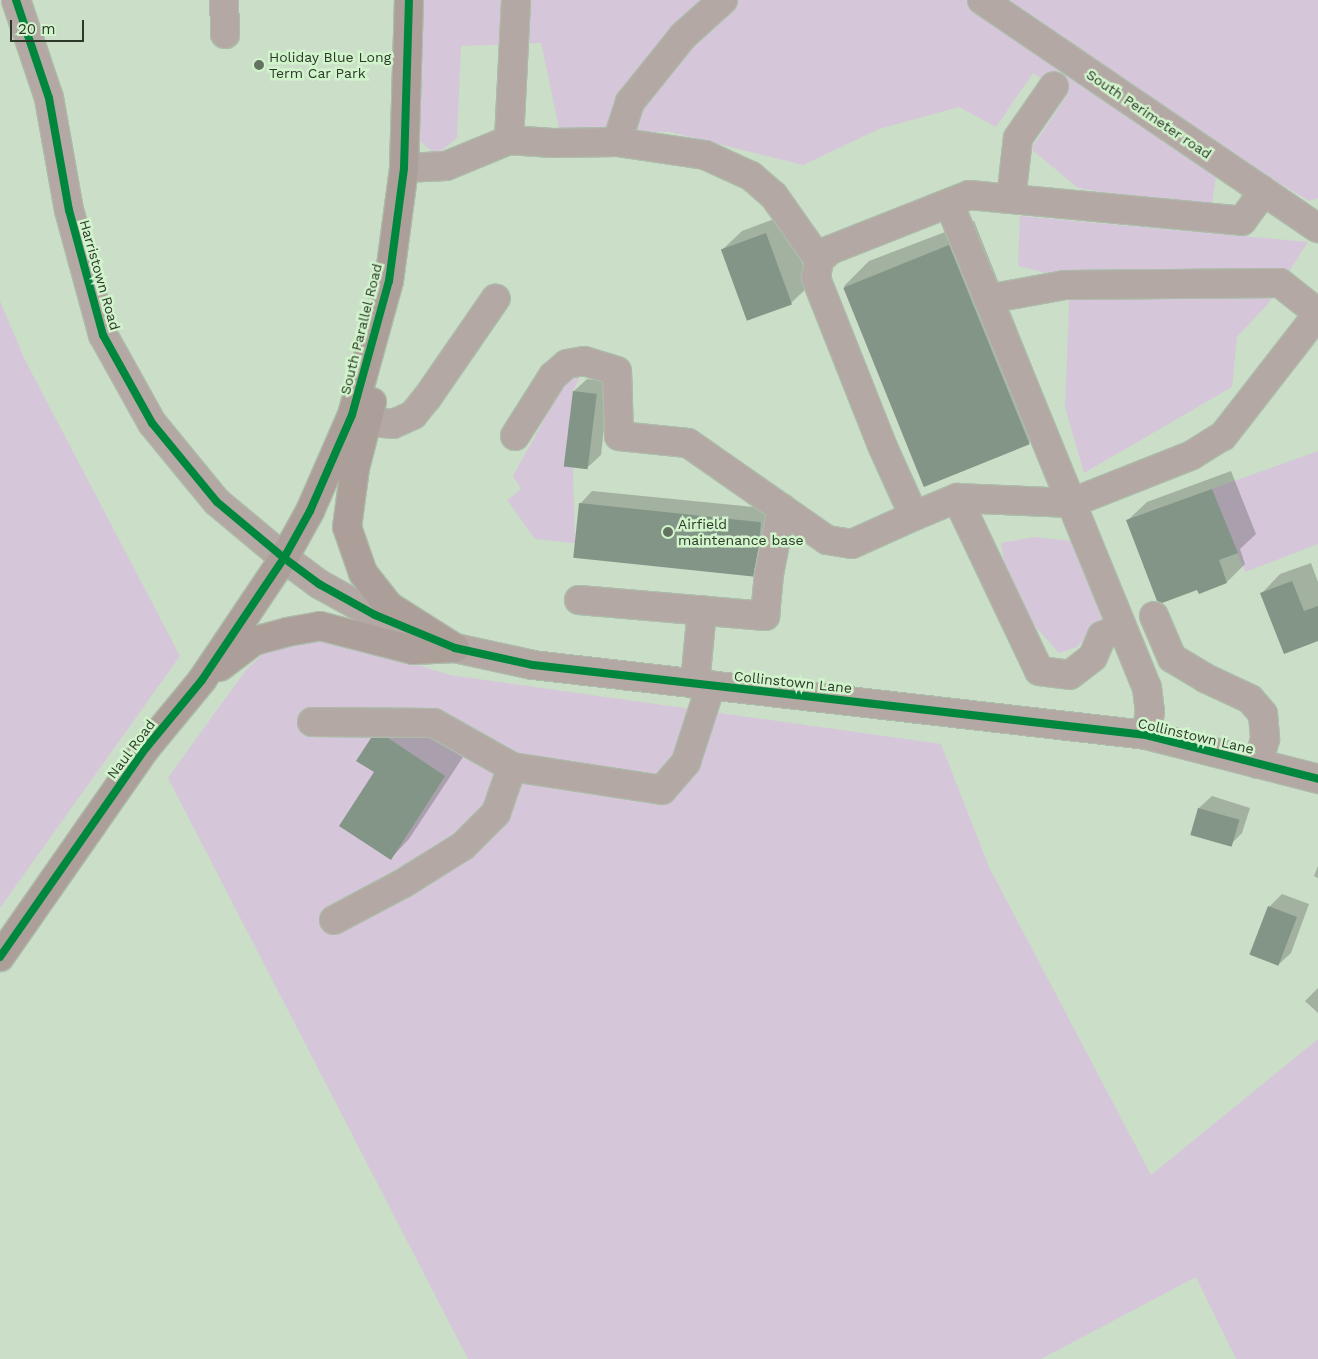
<!DOCTYPE html>
<style>
body{margin:0}
#map{position:relative;width:1318px;height:1359px;overflow:hidden;background:#cbdec8;font-family:"Work Sans",sans-serif}
div>[style]{position:absolute}
.green>*{inset:0;background:#d5c7d9}
.shadow>*{inset:0;background:#0003}
.building>*{inset:0;background:#839586;transform-origin:0 0}
.roads{filter:drop-shadow(1px 0 #adbbaa) drop-shadow(-1px 0 #adbbaa) drop-shadow(0 1px #adbbaa) drop-shadow(0 -1px #adbbaa)}
.minor>*{height:28px;margin:-14px;padding:0 14px;transform-origin:14px;border-radius:14px;background:#b4a8a4}
.major>*{height:28px;margin:-14px;padding:0 14px;transform-origin:14px;border-radius:14px;background:#ac9f9a}
.cycleway>*{height:8px;margin:-4px;padding:0 4px;transform-origin:4px;border-radius:4px;background:#00873e}
.dots>*{width:14px;height:14px;translate:-50% -50%;box-sizing:border-box;border:2px solid #d2f4cc;border-radius:50%}
span{translate:-50% -50%;white-space:nowrap;text-align:center;line-height:1.15;-webkit-text-stroke:5px #d2f4cc;paint-order:stroke}
.poi-label{font-size:14px;color:#2c3929}
.left{translate:0 -50%;text-align:left}
.street-label{font-size:14px;color:#2c3929}
.scale{position:absolute;left:10px;top:20px;width:74px;height:22px;box-sizing:border-box;border:2px solid #2c3929;border-top:0;padding-left:6px;font-size:15px;line-height:18px;white-space:nowrap;color:#2c3929;-webkit-text-stroke:4px #d2f4cc;paint-order:stroke}
</style>
<div id="map">
<div class="green">
<div style="clip-path:polygon(424px 0,1318px 0,1318px 198px,1309px 201px,1220px 148px,1212px 204px,1132px 198px,1078px 188px,1031px 149px,1067px 95px,1033px 73px,996px 127px,959px 107px,879px 129px,803px 165px,670px 132px,560px 132px,541px 43px,461px 46px,457px 138px,436px 155px,420px 141px)"></div>
<div style="clip-path:polygon(1020px 216px,1308px 242px,1268px 304px,1237px 337px,1232px 387px,1084px 473px,1065px 407px,1070px 279px,1018px 266px)"></div>
<div style="clip-path:polygon(0 301px,25px 360px,180px 656px,0 908px)"></div>
<div style="clip-path:polygon(580px 377px,573px 391px,565px 466px,573px 467px,575px 543px,535px 539px,507px 500px,521px 489px,513px 476px,567px 378px)"></div>
<div style="clip-path:polygon(1318px 451px,1318px 544px,1245px 572px,1212px 489px)"></div>
<div style="clip-path:polygon(1034px 537px,1081px 542px,1094px 584px,1102px 621px,1077px 647px,1059px 653px,1027px 617px,1006px 576px,1001px 543px)"></div>
<div style="clip-path:polygon(315px 633px,450px 675px,941px 744px,989px 867px,1151px 1175px,1318px 1039px,1318px 1359px,1236px 1359px,1196px 1277px,1041px 1359px,468px 1359px,168px 778px,245px 671px,270px 647px)"></div>
</div>
<div class="shadow">
<div style="clip-path:polygon(785px 215px,810px 285px,791px 303px,723px 249px,742px 231px)"></div>
<div style="clip-path:polygon(974px 221px,1053px 419px,1028px 444px,844px 286px,869px 261px)"></div>
<div style="clip-path:polygon(587px 379px,609px 382px,601px 455px,588px 467px,574px 391px)"></div>
<div style="clip-path:polygon(1231px 471px,1256px 534px,1240px 549px,1245px 564px,1227px 582px,1128px 520px,1147px 502px)"></div>
<div style="clip-path:polygon(592px 491px,773px 509px,765px 562px,753px 574px,580px 504px)"></div>
<div style="clip-path:polygon(1311px 563px,1318px 582px,1318px 640px,1262px 593px,1280px 574px)"></div>
<div style="clip-path:polygon(391px 720px,407px 720px,463px 757px,409px 839px,391px 858px,372px 739px)"></div>
<div style="clip-path:polygon(1212px 796px,1250px 808px,1242px 833px,1230px 845px,1192px 834px,1199px 808px)"></div>
<div style="clip-path:polygon(1318px 866px,1318px 878px,1314px 876px)"></div>
<div style="clip-path:polygon(1282px 894px,1309px 904px,1291px 953px,1278px 965px,1251px 955px,1270px 906px)"></div>
<div style="clip-path:polygon(1318px 988px,1318px 1013px,1305px 1001px)"></div>
</div>
<div class="building">
<div style="left:766px;top:233px;width:76px;height:48px;rotate:70deg"></div>
<div style="left:949px;top:245px;width:215px;height:114px;rotate:68deg"></div>
<div style="left:573px;top:391px;width:24px;height:76px;rotate:7deg"></div>
<div style="clip-path:polygon(1212px 489px,1238px 553px,1219px 560px,1227px 583px,1199px 594px,1197px 590px,1162px 603px,1157px 601px,1126px 520px)"></div>
<div style="left:579px;top:503px;width:183px;height:55px;rotate:6deg"></div>
<div style="clip-path:polygon(1292px 581px,1304px 611px,1318px 606px,1318px 641px,1284px 654px,1260px 593px)"></div>
<div style="clip-path:polygon(371px 738px,388px 738px,445px 776px,391px 860px,339px 826px,374px 772px,356px 761px)"></div>
<div style="left:1198px;top:808px;width:43px;height:28px;rotate:16deg"></div>
<div style="left:1268px;top:906px;width:31px;height:52px;rotate:21deg"></div>
</div>
<div class="roads">
<div class="minor">
<div style="left:16px;top:0;width:103px;rotate:71.4deg"></div>
<div style="left:49px;top:98px;width:114px;rotate:79.9deg"></div>
<div style="left:69px;top:210px;width:130px;rotate:74.8deg"></div>
<div style="left:103px;top:335px;width:101px;rotate:60.9deg"></div>
<div style="left:152px;top:423px;width:102px;rotate:50.6deg"></div>
<div style="left:217px;top:502px;width:87px;rotate:39.9deg"></div>
<div style="left:284px;top:558px;width:44px;rotate:36.6deg"></div>
<div style="left:319px;top:584px;width:64px;rotate:29deg"></div>
<div style="left:375px;top:615px;width:87px;rotate:22.4deg"></div>
<div style="left:455px;top:648px;width:80px;rotate:12.3deg"></div>
<div style="left:533px;top:665px;width:617px;rotate:6.51deg"></div>
<div style="left:1146px;top:735px;width:178px;rotate:14.3deg"></div>
<div style="left:224px;top:0;width:34px;rotate:88deg"></div>
<div style="left:982px;top:0;width:406px;rotate:34.2deg"></div>
<div style="left:509px;top:140px;width:140px;rotate:-87.1deg"></div>
<div style="left:617px;top:142px;width:42px;rotate:-72deg"></div>
<div style="left:630px;top:102px;width:85px;rotate:-51.2deg"></div>
<div style="left:683px;top:36px;width:54px;rotate:-42deg"></div>
<div style="left:404px;top:168px;width:42px;rotate:-2.7deg"></div>
<div style="left:446px;top:166px;width:68px;rotate:-22.4deg"></div>
<div style="left:509px;top:140px;width:43px;rotate:4deg"></div>
<div style="left:552px;top:143px;width:65px;rotate:-0.9deg"></div>
<div style="left:617px;top:142px;width:89px;rotate:8.4deg"></div>
<div style="left:705px;top:155px;width:51px;rotate:24.5deg"></div>
<div style="left:751px;top:176px;width:30px;rotate:41deg"></div>
<div style="left:774px;top:196px;width:78px;rotate:54.9deg"></div>
<div style="left:1011px;top:199px;width:61px;rotate:-83.5deg"></div>
<div style="left:1018px;top:138px;width:63px;rotate:-55.3deg"></div>
<div style="left:949px;top:203px;width:524px;rotate:67.79deg"></div>
<div style="left:1147px;top:688px;width:24px;rotate:83deg"></div>
<div style="left:1150px;top:712px;width:23px;rotate:100deg"></div>
<div style="left:988px;top:299px;width:78px;rotate:-10.3deg"></div>
<div style="left:1065px;top:285px;width:215px;rotate:-0.5deg"></div>
<div style="left:1280px;top:283px;width:48px;rotate:38.3deg"></div>
<div style="left:367px;top:422px;width:26px;rotate:4deg"></div>
<div style="left:393px;top:424px;width:22px;rotate:-24deg"></div>
<div style="left:413px;top:415px;width:22px;rotate:-51deg"></div>
<div style="left:427px;top:398px;width:121px;rotate:-55.4deg"></div>
<div style="left:515px;top:436px;width:71px;rotate:-57.7deg"></div>
<div style="left:553px;top:376px;width:18px;rotate:-41deg"></div>
<div style="left:567px;top:364px;width:17px;rotate:-10deg"></div>
<div style="left:584px;top:361px;width:34px;rotate:17deg"></div>
<div style="left:617px;top:371px;width:65px;rotate:88.2deg"></div>
<div style="left:619px;top:436px;width:69px;rotate:5.8deg"></div>
<div style="left:688px;top:443px;width:169px;rotate:34.9deg"></div>
<div style="left:827px;top:540px;width:25px;rotate:9deg"></div>
<div style="left:852px;top:544px;width:68px;rotate:-24.3deg"></div>
<div style="left:914px;top:516px;width:78px;rotate:-114.3deg"></div>
<div style="left:882px;top:445px;width:180px;rotate:-111.6deg"></div>
<div style="left:816px;top:278px;width:18px;rotate:-81deg"></div>
<div style="left:819px;top:260px;width:15px;rotate:-42deg"></div>
<div style="left:830px;top:250px;width:149px;rotate:-21.6deg"></div>
<div style="left:969px;top:195px;width:274px;rotate:5.4deg"></div>
<div style="left:1242px;top:221px;width:27px;rotate:-54deg"></div>
<div style="left:1258px;top:199px;width:10px;rotate:-73deg"></div>
<div style="left:957px;top:498px;width:191px;rotate:64.6deg"></div>
<div style="left:1039px;top:671px;width:31px;rotate:7deg"></div>
<div style="left:1070px;top:675px;width:29px;rotate:-38deg"></div>
<div style="left:1093px;top:657px;width:23px;rotate:-67deg"></div>
<div style="left:1102px;top:636px;width:22px;rotate:-24deg"></div>
<div style="left:914px;top:516px;width:47px;rotate:-22.7deg"></div>
<div style="left:957px;top:498px;width:114px;rotate:2.5deg"></div>
<div style="left:1071px;top:503px;width:130px;rotate:-21.6deg"></div>
<div style="left:1192px;top:455px;width:36px;rotate:-32deg"></div>
<div style="left:1223px;top:436px;width:155px;rotate:-52.1deg"></div>
<div style="left:579px;top:600px;width:187px;rotate:4.9deg"></div>
<div style="left:765px;top:616px;width:42px;rotate:-84.6deg"></div>
<div style="left:769px;top:574px;width:67px;rotate:-78.9deg"></div>
<div style="left:1154px;top:616px;width:46px;rotate:66.8deg"></div>
<div style="left:1172px;top:658px;width:39px;rotate:31deg"></div>
<div style="left:1205px;top:678px;width:50px;rotate:25deg"></div>
<div style="left:1250px;top:699px;width:20px;rotate:49deg"></div>
<div style="left:1263px;top:714px;width:25px;rotate:85deg"></div>
<div style="left:1265px;top:739px;width:26px;rotate:106deg"></div>
<div style="left:695px;top:684px;width:74px;rotate:-84.6deg"></div>
<div style="left:312px;top:722px;width:122px;rotate:0.5deg"></div>
<div style="left:434px;top:723px;width:90px;rotate:29.4deg"></div>
<div style="left:512px;top:767px;width:152px;rotate:8.7deg"></div>
<div style="left:662px;top:790px;width:37px;rotate:-49deg"></div>
<div style="left:686px;top:762px;width:81px;rotate:-72deg"></div>
<div style="left:334px;top:920px;width:77px;rotate:-27.9deg"></div>
<div style="left:402px;top:884px;width:72px;rotate:-31.9deg"></div>
<div style="left:463px;top:846px;width:47px;rotate:-45deg"></div>
<div style="left:496px;top:813px;width:49px;rotate:-70.8deg"></div>
</div>
<div class="major">
<div style="left:372px;top:402px;width:68px;rotate:104.4deg"></div>
<div style="left:355px;top:468px;width:60px;rotate:97.7deg"></div>
<div style="left:347px;top:527px;width:49px;rotate:70.8deg"></div>
<div style="left:363px;top:573px;width:42px;rotate:51.8deg"></div>
<div style="left:389px;top:606px;width:78px;rotate:32.5deg"></div>
<div style="left:220px;top:667px;width:43px;rotate:-37.4deg"></div>
<div style="left:254px;top:641px;width:34px;rotate:-15deg"></div>
<div style="left:287px;top:632px;width:34px;rotate:-10deg"></div>
<div style="left:320px;top:626px;width:96px;rotate:14.5deg"></div>
<div style="left:413px;top:650px;width:42px;rotate:-2.7deg"></div>
<div style="left:0;top:957px;width:255px;rotate:-55.1deg"></div>
<div style="left:146px;top:748px;width:88px;rotate:-50.5deg"></div>
<div style="left:202px;top:680px;width:147px;rotate:-56.1deg"></div>
<div style="left:284px;top:558px;width:54px;rotate:-61deg"></div>
<div style="left:310px;top:511px;width:105px;rotate:-66.4deg"></div>
<div style="left:352px;top:415px;width:139px;rotate:-74.6deg"></div>
<div style="left:389px;top:281px;width:114px;rotate:-82.4deg"></div>
<div style="left:404px;top:168px;width:168px;rotate:-88.3deg"></div>
</div>
</div>
<div class="cycleway">
<div style="left:16px;top:0;width:103px;rotate:71.4deg"></div>
<div style="left:49px;top:98px;width:114px;rotate:79.9deg"></div>
<div style="left:69px;top:210px;width:130px;rotate:74.8deg"></div>
<div style="left:103px;top:335px;width:101px;rotate:60.9deg"></div>
<div style="left:152px;top:423px;width:102px;rotate:50.6deg"></div>
<div style="left:217px;top:502px;width:87px;rotate:39.9deg"></div>
<div style="left:284px;top:558px;width:44px;rotate:36.6deg"></div>
<div style="left:319px;top:584px;width:64px;rotate:29deg"></div>
<div style="left:375px;top:615px;width:87px;rotate:22.4deg"></div>
<div style="left:455px;top:648px;width:80px;rotate:12.3deg"></div>
<div style="left:533px;top:665px;width:617px;rotate:6.51deg"></div>
<div style="left:1146px;top:735px;width:178px;rotate:14.3deg"></div>
<div style="left:0;top:957px;width:255px;rotate:-55.1deg"></div>
<div style="left:146px;top:748px;width:88px;rotate:-50.5deg"></div>
<div style="left:202px;top:680px;width:147px;rotate:-56.1deg"></div>
<div style="left:284px;top:558px;width:54px;rotate:-61deg"></div>
<div style="left:310px;top:511px;width:105px;rotate:-66.4deg"></div>
<div style="left:352px;top:415px;width:139px;rotate:-74.6deg"></div>
<div style="left:389px;top:281px;width:114px;rotate:-82.4deg"></div>
<div style="left:404px;top:168px;width:168px;rotate:-88.3deg"></div>
</div>
<div class="dots">
<div style="left:259px;top:65px;background:#647361"></div>
<div style="left:668px;top:532px;background:#647361"></div>
</div>
<div class="poi-label">
<span class="left" style="left:269px;top:65px">Holiday Blue Long<br>Term Car Park</span>
<span class="left" style="left:678px;top:532px">Airfield<br>maintenance base</span>
</div>
<div class="street-label">
<span style="left:1149px;top:114px;rotate:34deg">South Perimeter road</span>
<span style="left:100px;top:275px;rotate:74deg">Harristown Road</span>
<span style="left:361px;top:329px;rotate:-76deg">South Parallel Road</span>
<span style="left:793px;top:682px;rotate:6deg">Collinstown Lane</span>
<span style="left:1196px;top:736px;rotate:13deg">Collinstown Lane</span>
<span style="left:131px;top:749px;rotate:-53deg">Naul Road</span>
</div>
<div class="scale">20 m</div>
</div>
